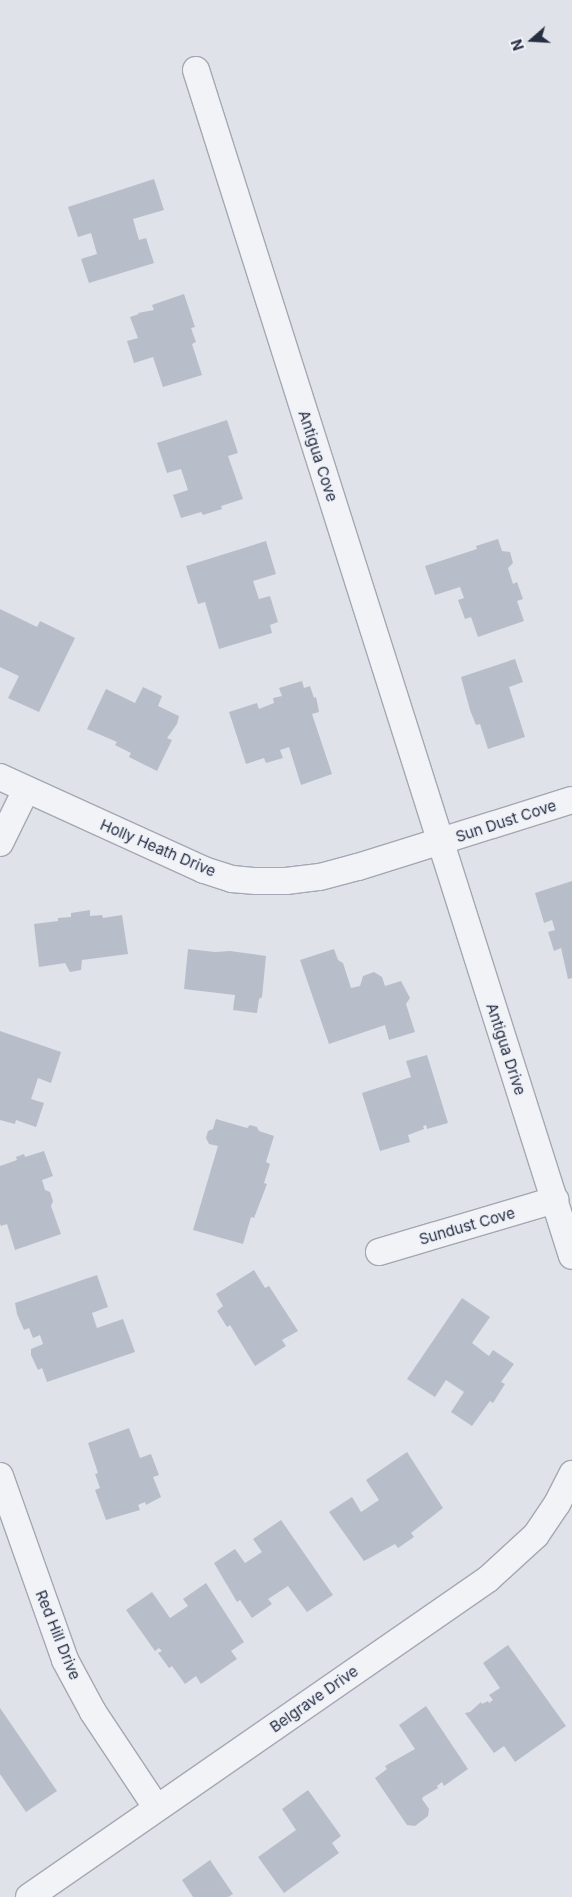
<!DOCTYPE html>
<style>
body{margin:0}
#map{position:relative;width:572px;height:1897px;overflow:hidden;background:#dfe2e9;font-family:Inter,sans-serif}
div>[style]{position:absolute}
.building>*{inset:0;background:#b8bdca}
.roads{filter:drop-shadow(1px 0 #a4a8b4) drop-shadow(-1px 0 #a4a8b4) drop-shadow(0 1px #a4a8b4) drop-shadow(0 -1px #a4a8b4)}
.minor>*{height:26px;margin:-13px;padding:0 13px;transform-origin:13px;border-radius:13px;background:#f2f3f7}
span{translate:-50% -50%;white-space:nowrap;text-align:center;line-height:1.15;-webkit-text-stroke:4px #eef1f7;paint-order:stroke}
.street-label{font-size:15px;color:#262e42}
.north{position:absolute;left:507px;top:15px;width:50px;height:50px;-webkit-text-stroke:4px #eef1f7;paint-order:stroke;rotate:251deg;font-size:14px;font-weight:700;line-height:20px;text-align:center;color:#262e42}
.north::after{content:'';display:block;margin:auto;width:18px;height:22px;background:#262e42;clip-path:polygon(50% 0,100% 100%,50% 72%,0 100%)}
</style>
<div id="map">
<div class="building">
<div style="clip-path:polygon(154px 179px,164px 210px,133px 219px,139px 240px,146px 238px,154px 263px,89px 283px,81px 259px,97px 254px,91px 233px,78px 237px,68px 207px)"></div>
<div style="clip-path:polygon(184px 294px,195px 327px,191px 328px,196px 342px,192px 344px,202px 375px,163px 387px,153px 357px,134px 363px,127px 341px,138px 338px,130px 317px,139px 314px,138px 313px,154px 310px,152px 305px)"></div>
<div style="clip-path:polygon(227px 420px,238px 453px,228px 456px,243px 499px,221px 506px,222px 509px,203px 515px,201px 512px,181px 518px,173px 495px,188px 490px,181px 469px,167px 473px,157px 443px)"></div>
<div style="clip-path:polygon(498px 539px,502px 551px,510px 552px,513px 563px,508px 568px,513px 584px,517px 582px,523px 599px,517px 601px,524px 621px,478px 637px,471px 617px,465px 619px,458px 600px,464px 598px,460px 587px,435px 595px,425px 566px,477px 549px,476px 546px)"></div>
<div style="clip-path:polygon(266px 541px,276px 574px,253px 581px,259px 599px,270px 596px,278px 622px,270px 625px,272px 633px,219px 649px,205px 602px,198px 604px,186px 566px)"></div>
<div style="clip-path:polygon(0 609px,37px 627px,40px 621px,75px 638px,39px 712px,8px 698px,19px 676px,0 667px)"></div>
<div style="clip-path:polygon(515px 659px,523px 682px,509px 687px,525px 737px,488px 749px,480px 724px,476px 725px,470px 710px,461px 677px)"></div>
<div style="clip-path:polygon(302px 681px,304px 688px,310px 686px,314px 698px,316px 697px,319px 712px,312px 714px,332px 774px,301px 785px,289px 747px,280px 750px,283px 758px,266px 763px,264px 758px,246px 764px,229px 712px,257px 703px,259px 709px,274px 703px,273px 698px,282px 696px,279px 688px)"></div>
<div style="clip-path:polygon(143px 687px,162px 696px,158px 706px,179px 716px,177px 724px,167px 738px,172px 740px,157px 771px,129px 757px,131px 753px,115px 745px,117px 742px,87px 729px,106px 689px,135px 703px)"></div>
<div style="clip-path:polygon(572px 881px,572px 978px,568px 979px,561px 948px,554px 951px,548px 932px,555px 930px,552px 920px,544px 923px,535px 893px)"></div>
<div style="clip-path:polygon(90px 910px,90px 916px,102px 915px,103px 918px,122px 915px,128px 954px,82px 960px,81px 970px,70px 972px,65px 963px,39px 967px,34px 924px,58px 921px,58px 918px,71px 917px,71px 913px)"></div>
<div style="clip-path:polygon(188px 949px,215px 952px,230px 951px,266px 956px,262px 997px,259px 999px,257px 1013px,233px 1010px,235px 995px,184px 989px)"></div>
<div style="clip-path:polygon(334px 949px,338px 960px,343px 963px,351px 988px,360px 986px,363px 976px,374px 972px,382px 977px,385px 986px,401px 981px,410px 998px,406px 1004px,415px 1032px,389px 1040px,385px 1025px,329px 1044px,300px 960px)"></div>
<div style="clip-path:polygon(0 1031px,61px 1052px,51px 1083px,38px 1078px,31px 1099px,44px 1103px,36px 1127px,16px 1120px,15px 1124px,0 1120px)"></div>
<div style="clip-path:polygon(427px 1055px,448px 1123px,427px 1129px,426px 1125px,423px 1126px,424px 1129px,408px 1135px,410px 1142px,380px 1151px,362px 1093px,411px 1077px,406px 1061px)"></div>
<div style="clip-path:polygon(216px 1119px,247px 1128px,250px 1125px,257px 1127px,259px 1131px,274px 1136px,266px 1162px,270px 1164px,264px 1183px,267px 1184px,254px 1218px,251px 1217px,243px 1244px,193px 1230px,218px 1146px,209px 1144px,206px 1138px,208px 1131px,213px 1129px)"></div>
<div style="clip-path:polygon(44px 1151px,53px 1176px,42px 1180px,45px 1190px,50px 1192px,53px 1201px,51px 1206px,61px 1234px,15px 1250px,7px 1224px,1px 1226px,0 1224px,0 1166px,17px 1160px,16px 1157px,24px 1154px,25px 1157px)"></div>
<div style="clip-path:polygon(254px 1270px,265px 1288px,269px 1286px,298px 1331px,282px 1340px,286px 1346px,255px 1366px,230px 1325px,227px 1327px,217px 1311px,223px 1306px,216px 1294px)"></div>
<div style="clip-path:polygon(97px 1275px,108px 1307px,92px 1313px,97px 1328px,123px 1319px,135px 1352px,47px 1382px,42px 1368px,38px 1370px,31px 1355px,31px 1349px,43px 1344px,40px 1335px,33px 1338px,29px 1328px,24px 1330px,17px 1314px,15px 1303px)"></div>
<div style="clip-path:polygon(462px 1298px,490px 1317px,472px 1343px,489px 1356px,493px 1350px,514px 1364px,501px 1382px,505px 1384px,493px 1403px,490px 1401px,472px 1426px,451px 1412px,464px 1392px,446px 1380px,435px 1397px,407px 1379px)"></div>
<div style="clip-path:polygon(129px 1428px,140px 1458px,151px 1454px,159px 1475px,153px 1477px,161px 1497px,146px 1505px,145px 1502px,138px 1505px,140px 1510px,106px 1520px,95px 1490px,100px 1488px,95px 1474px,98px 1473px,88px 1443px)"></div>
<div style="clip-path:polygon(407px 1452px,443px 1508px,411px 1533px,414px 1537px,398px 1548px,395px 1544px,364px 1561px,329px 1512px,352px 1497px,361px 1512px,379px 1500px,366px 1480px)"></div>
<div style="clip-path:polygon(281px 1520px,333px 1595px,307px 1612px,288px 1586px,268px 1599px,272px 1604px,252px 1618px,240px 1600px,237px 1602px,214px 1563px,235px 1549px,245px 1563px,262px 1552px,253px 1539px)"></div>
<div style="clip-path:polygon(206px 1583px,244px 1642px,231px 1651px,237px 1659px,201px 1684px,196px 1676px,185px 1684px,172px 1666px,169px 1668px,158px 1653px,162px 1651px,159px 1648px,155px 1651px,126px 1610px,152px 1592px,170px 1618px,188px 1606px,183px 1599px)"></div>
<div style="clip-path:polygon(508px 1645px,566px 1726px,515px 1762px,504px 1746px,494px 1753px,465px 1713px,470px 1712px,481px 1702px,482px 1704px,488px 1701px,489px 1703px,493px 1700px,489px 1695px,500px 1688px,483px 1663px)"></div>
<div style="clip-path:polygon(426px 1706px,468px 1769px,444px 1786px,442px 1782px,437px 1786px,438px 1788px,423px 1797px,422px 1799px,429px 1809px,428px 1816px,415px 1826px,407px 1825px,375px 1778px,387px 1769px,385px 1766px,415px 1749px,399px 1725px)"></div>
<div style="clip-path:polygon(0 1708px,57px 1791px,26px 1812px,0 1774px)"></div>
<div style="clip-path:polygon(308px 1790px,341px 1836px,332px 1843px,339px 1853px,284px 1893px,258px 1857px,296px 1830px,282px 1809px)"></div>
<div style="clip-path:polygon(210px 1860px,233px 1894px,228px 1897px,193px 1897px,182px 1880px)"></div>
</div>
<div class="roads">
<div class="minor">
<div style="left:196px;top:70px;width:1244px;rotate:72.41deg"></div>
<div style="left:0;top:777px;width:224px;rotate:24.5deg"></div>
<div style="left:204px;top:870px;width:29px;rotate:18deg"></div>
<div style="left:232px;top:879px;width:24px;rotate:5deg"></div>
<div style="left:256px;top:881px;width:30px"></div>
<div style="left:286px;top:881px;width:34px;rotate:-7deg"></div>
<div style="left:320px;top:877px;width:39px;rotate:-15deg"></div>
<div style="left:358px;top:867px;width:224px;rotate:-17.4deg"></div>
<div style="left:0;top:843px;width:59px;rotate:-63.9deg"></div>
<div style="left:379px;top:1252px;width:184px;rotate:-16.5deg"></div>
<div style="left:0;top:1476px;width:195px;rotate:70.5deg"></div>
<div style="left:65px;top:1660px;width:59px;rotate:61.7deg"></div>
<div style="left:93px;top:1712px;width:114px;rotate:56.4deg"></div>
<div style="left:29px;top:1897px;width:558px;rotate:-34.71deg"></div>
<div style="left:488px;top:1579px;width:65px;rotate:-42.5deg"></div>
<div style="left:536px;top:1535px;width:37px;rotate:-56deg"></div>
<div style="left:557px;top:1504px;width:34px;rotate:-63deg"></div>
</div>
</div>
<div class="street-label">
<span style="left:318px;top:456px;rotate:72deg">Antigua Cove</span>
<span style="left:506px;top:821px;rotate:-18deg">Sun Dust Cove</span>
<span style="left:158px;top:848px;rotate:23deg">Holly Heath Drive</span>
<span style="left:506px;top:1049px;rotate:72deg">Antigua Drive</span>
<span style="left:467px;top:1226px;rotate:-16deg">Sundust Cove</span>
<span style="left:58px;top:1635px;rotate:68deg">Red Hill Drive</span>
<span style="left:314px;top:1699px;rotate:-35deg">Belgrave Drive</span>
</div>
<div class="north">N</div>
</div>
